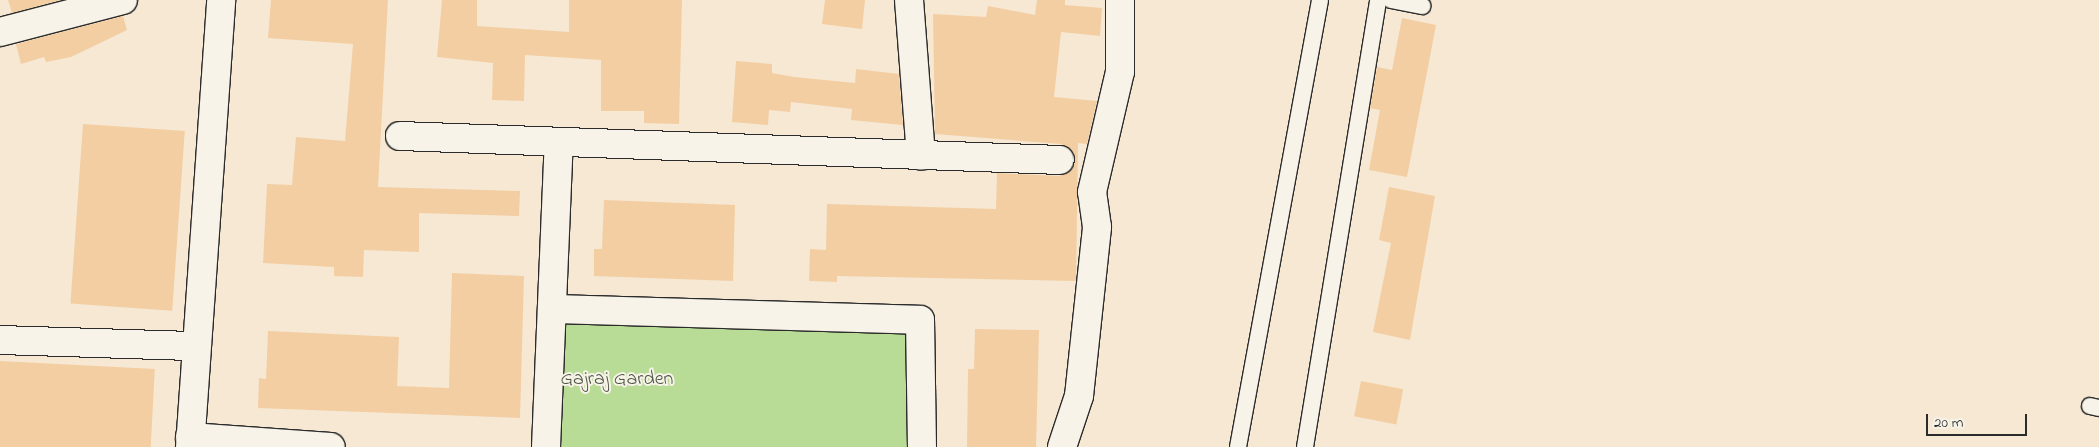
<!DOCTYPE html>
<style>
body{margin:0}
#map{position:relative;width:2099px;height:447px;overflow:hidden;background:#f6e8d3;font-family:"Indie Flower",sans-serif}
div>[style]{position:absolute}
.green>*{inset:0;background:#b8dc96;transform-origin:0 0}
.building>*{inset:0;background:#f3cea3;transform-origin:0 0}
.roads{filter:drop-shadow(1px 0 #2b2b2b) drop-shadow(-1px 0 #2b2b2b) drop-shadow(0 1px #2b2b2b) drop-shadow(0 -1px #2b2b2b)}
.service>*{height:16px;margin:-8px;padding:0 8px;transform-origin:8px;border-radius:8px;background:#f7f3e8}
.minor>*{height:28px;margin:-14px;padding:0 14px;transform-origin:14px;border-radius:14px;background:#f7f3e8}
.tertiary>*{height:28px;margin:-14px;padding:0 14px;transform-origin:14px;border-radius:14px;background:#f7f3e8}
span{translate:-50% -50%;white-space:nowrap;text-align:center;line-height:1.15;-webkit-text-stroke:4px #f7f3e8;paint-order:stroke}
.park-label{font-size:20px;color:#4e5746}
.scale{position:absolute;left:1926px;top:414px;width:101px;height:22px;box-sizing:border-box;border:2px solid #2b2b2b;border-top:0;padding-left:6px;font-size:15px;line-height:18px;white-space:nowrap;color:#2b2b2b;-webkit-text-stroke:4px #f7f3e8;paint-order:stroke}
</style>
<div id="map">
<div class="green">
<div style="left:552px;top:309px;width:368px;height:138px;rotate:2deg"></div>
</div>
<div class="building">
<div style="clip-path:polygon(8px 0,61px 0,12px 13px)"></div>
<div style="clip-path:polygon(271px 0,388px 0,378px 187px,520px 191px,519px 216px,419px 213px,419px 252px,364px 250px,363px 277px,334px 276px,334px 267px,263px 263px,267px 184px,292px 185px,296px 137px,345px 141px,353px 44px,268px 38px)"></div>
<div style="clip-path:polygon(442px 0,477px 0,477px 26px,569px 32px,569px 0,682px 0,679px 124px,644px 123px,644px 111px,601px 111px,601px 60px,525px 55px,524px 101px,492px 100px,493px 63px,437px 57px)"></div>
<div style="clip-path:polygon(825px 0,865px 0,862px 29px,822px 24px)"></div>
<div style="clip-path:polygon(1037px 0,1065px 0,1065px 5px,1102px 8px,1100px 36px,1061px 32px,1054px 97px,1097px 101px,1087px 144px,1078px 143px,1076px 281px,837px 276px,837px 282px,809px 281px,810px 249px,826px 250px,827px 204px,996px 209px,997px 173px,1059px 176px,1073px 169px,1074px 153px,1061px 144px,935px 134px,933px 14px,986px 17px,988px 6px,1035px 15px)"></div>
<div style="clip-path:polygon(123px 16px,127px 30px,71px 57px,46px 62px,44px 57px,21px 64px,16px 44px)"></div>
<div style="clip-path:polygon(1402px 18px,1436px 25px,1407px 177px,1369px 170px,1380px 110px,1370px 108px,1377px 67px,1392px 70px)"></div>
<div style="clip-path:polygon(736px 61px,772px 64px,772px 73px,794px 77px,855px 83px,856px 69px,899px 74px,903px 125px,851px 120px,852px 109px,791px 102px,790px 112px,769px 110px,768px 125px,732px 122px)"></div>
<div style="left:83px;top:124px;width:102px;height:180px;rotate:4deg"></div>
<div style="clip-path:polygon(1389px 187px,1435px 196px,1410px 340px,1373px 332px,1391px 243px,1379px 240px)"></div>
<div style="clip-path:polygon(604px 200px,735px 205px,733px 281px,594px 276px,594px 249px,602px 249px)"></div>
<div style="clip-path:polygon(452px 273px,524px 276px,520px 418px,258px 408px,259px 378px,266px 379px,268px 331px,399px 337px,397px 386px,449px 388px)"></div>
<div style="clip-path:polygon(975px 329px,1039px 330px,1036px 447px,967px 447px,968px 369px,974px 369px)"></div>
<div style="left:0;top:361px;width:155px;height:86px;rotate:3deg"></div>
<div style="left:1361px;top:381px;width:43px;height:36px;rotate:11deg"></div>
</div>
<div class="roads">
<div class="service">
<div style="left:1391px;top:0;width:32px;rotate:11deg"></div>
<div style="left:2090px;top:406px;width:9px;rotate:13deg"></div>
<div style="left:1238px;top:447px;width:454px;rotate:-79.6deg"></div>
<div style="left:1305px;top:447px;width:453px;rotate:-80.7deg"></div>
</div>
<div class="minor">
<div style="left:909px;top:0;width:156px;rotate:85.6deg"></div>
<div style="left:0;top:32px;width:127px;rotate:-14.6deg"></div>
<div style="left:400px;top:136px;width:660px;rotate:2.08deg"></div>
<div style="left:552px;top:309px;width:368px;rotate:1.7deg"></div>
<div style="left:920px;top:320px;width:127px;rotate:89.1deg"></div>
<div style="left:0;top:340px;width:196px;rotate:1.8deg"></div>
<div style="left:190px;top:437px;width:141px;rotate:4.1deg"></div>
<div style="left:546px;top:447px;width:304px;rotate:-87.6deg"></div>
<div style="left:1062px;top:447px;width:54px;rotate:-71.6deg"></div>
<div style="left:1079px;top:396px;width:170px;rotate:-83.9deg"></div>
<div style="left:1097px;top:227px;width:35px;rotate:-98deg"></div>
<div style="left:1092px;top:192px;width:123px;rotate:-76.9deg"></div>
<div style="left:1120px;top:72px;width:72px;rotate:-90deg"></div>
</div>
<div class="tertiary">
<div style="left:190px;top:447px;width:448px;rotate:-86deg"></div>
</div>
</div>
<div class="park-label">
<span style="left:617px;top:379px">Gajraj Garden</span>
</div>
<div class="scale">20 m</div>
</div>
